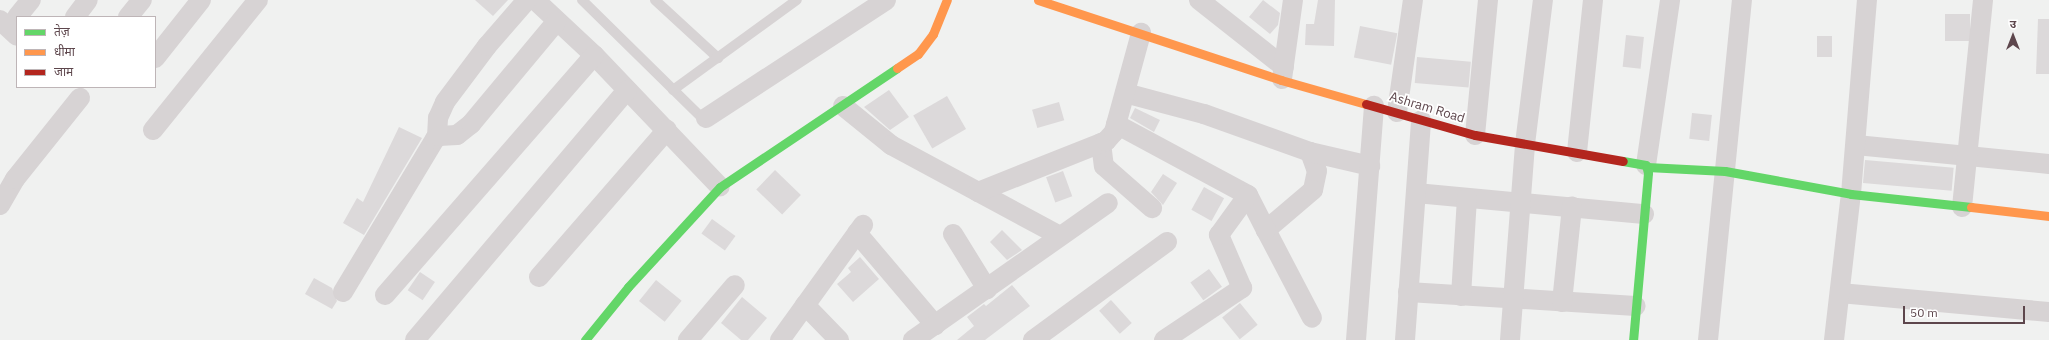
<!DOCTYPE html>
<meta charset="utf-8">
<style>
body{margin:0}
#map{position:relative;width:2049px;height:340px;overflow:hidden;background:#f0f1f0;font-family:"IBM Plex Sans","Noto Sans Devanagari",sans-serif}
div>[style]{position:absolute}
.building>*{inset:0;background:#dcd9da;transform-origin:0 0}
.lane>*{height:10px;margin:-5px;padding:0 5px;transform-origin:5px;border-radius:5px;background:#d7d3d4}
.street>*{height:20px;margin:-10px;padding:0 10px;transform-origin:10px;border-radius:10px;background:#d7d3d4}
.fast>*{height:9px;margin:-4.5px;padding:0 4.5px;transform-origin:4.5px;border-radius:4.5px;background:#63d668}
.slow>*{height:9px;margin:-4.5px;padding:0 4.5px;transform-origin:4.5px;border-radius:4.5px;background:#ff974d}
.jam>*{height:9px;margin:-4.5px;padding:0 4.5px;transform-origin:4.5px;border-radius:4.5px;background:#b3261e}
span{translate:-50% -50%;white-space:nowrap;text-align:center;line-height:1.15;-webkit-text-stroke:3.5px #fff;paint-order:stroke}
.street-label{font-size:13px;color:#5d464c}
.legend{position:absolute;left:16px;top:16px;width:140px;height:72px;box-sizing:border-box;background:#fff;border:1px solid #beb5b7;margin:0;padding:5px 7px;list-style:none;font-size:12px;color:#5d464c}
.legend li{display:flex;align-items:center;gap:8px;height:20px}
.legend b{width:20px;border:1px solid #beb5b7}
.north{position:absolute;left:1993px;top:16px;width:40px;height:40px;-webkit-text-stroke:3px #fff;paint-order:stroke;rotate:0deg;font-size:11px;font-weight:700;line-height:16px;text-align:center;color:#5d464c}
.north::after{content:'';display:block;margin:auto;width:14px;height:18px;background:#5d464c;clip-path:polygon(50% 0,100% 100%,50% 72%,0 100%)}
.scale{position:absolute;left:1903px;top:306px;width:122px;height:18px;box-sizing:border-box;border:2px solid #5d464c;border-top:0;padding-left:5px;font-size:12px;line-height:14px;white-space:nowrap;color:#5d464c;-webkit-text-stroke:3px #fff;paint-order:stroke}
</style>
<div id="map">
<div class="building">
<div style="clip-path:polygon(475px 0,508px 0,493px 16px)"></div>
<div style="clip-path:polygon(1263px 0,1280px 13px,1278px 25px,1270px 34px,1249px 17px)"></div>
<div style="clip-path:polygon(1318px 0,1335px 0,1334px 46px,1305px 45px,1306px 24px,1314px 24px)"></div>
<div style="left:1945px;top:14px;width:25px;height:27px"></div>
<div style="clip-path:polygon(2038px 19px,2049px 19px,2049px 74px,2036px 74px)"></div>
<div style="left:1360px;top:26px;width:38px;height:32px;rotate:11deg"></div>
<div style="left:1626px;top:35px;width:18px;height:32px;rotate:6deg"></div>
<div style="left:1817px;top:36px;width:15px;height:21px"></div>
<div style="left:1417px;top:57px;width:54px;height:26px;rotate:5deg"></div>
<div style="clip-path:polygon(889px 90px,909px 117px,890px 130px,864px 107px)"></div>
<div style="left:947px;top:96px;width:38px;height:39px;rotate:60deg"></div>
<div style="left:1059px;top:102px;width:19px;height:28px;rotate:74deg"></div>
<div style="clip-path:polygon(1135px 108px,1160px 120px,1154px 132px,1130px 118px)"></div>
<div style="left:1692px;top:113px;width:20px;height:26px;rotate:6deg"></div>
<div style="clip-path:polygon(399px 127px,422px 138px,364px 235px,343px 223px,357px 198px,363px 202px)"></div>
<div style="left:1865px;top:160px;width:89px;height:23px;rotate:5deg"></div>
<div style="left:775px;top:170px;width:36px;height:27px;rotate:44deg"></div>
<div style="left:1063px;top:171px;width:27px;height:18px;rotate:70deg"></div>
<div style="clip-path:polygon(1163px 174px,1177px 183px,1163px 205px,1151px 192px)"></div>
<div style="left:1204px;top:187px;width:23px;height:26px;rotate:29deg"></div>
<div style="left:712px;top:219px;width:29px;height:18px;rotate:36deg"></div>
<div style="clip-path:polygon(1002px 230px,1022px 250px,1007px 260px,990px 242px)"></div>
<div style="clip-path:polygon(860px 257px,879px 279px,853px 302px,837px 284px,851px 272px,848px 268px)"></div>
<div style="left:1209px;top:269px;width:22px;height:23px;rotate:54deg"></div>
<div style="left:420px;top:272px;width:18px;height:22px;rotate:34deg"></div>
<div style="clip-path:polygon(314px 278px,332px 288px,337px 301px,332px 309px,305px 294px)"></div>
<div style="left:656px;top:280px;width:33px;height:27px;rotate:39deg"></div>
<div style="clip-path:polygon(1012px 285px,1030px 306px,985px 340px,957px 340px,974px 326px,967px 317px,984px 304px,986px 306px)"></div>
<div style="clip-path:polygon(742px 297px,767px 318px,748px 340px,741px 340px,721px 323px)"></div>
<div style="left:1111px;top:300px;width:31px;height:16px;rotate:48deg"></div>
<div style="left:1240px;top:303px;width:28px;height:23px;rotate:51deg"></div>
</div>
<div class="lane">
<div style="left:582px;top:0;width:167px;rotate:44.5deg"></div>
<div style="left:701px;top:117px;width:5px;rotate:11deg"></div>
<div style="left:655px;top:0;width:86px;rotate:42.6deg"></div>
<div style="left:673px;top:90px;width:153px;rotate:-36deg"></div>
</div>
<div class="street">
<div style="left:535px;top:0;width:81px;rotate:43deg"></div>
<div style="left:594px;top:55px;width:182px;rotate:46.3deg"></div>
<div style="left:1199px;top:0;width:108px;rotate:38.2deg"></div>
<div style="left:17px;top:17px;width:22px;rotate:-51deg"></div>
<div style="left:75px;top:17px;width:21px;rotate:-53deg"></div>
<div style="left:128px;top:17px;width:22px;rotate:-51deg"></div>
<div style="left:0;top:20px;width:23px;rotate:43deg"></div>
<div style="left:155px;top:58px;width:74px;rotate:-51.6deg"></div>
<div style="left:1282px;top:79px;width:80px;rotate:-82.1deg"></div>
<div style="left:1125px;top:93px;width:82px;rotate:14.9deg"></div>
<div style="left:1204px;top:114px;width:113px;rotate:19.7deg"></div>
<div style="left:1310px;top:152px;width:20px;rotate:70deg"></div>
<div style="left:1317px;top:171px;width:19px;rotate:102deg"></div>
<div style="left:1313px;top:190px;width:62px;rotate:139.6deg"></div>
<div style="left:1266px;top:230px;width:99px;rotate:62.4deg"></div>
<div style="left:843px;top:106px;width:62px;rotate:39.1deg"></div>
<div style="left:891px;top:145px;width:192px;rotate:28.3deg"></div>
<div style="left:1397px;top:112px;width:113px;rotate:-81.9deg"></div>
<div style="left:706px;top:118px;width:215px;rotate:-33.2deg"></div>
<div style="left:1116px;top:124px;width:150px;rotate:28.3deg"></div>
<div style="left:1248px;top:195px;width:39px;rotate:63deg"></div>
<div style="left:153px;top:130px;width:167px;rotate:-51.1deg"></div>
<div style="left:1475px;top:135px;width:136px;rotate:-84.5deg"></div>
<div style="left:437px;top:137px;width:19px;rotate:-87deg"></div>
<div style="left:438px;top:118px;width:17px;rotate:-66deg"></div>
<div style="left:445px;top:102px;width:70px;rotate:-53.1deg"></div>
<div style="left:487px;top:46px;width:61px;rotate:-49deg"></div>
<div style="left:1101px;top:143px;width:23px;rotate:83deg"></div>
<div style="left:1104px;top:166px;width:64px;rotate:41.2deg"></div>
<div style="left:1856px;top:145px;width:194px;rotate:5.6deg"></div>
<div style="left:1310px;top:152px;width:62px;rotate:13.1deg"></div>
<div style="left:1577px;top:152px;width:153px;rotate:-84deg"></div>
<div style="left:1646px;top:165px;width:167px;rotate:-81.7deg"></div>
<div style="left:978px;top:192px;width:138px;rotate:-21.7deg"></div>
<div style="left:1106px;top:141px;width:12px;rotate:-48deg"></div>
<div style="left:1114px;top:132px;width:103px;rotate:-74.7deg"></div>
<div style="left:1416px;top:193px;width:229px;rotate:5.3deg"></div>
<div style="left:0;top:205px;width:30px;rotate:-60deg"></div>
<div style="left:15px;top:179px;width:104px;rotate:-51.3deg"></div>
<div style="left:1962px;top:207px;width:208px;rotate:-84.2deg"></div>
<div style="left:857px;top:233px;width:121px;rotate:49.7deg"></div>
<div style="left:953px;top:234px;width:65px;rotate:58.3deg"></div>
<div style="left:539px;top:277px;width:195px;rotate:-49deg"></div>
<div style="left:343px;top:292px;width:179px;rotate:-59deg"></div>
<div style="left:435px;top:139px;width:5px;rotate:-37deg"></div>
<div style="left:439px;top:136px;width:18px;rotate:-3deg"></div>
<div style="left:457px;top:135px;width:18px;rotate:-38deg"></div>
<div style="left:471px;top:124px;width:133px;rotate:-50.2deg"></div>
<div style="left:1408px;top:292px;width:228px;rotate:3.5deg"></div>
<div style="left:1840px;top:293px;width:210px;rotate:5.2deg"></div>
<div style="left:385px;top:295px;width:318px;rotate:-48.9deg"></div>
<div style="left:1461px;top:296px;width:98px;rotate:-86.5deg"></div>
<div style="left:1562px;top:302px;width:96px;rotate:-84deg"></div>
<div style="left:805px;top:305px;width:49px;rotate:45.8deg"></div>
<div style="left:415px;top:340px;width:328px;rotate:-49.7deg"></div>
<div style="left:688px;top:340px;width:72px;rotate:-49.5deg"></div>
<div style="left:780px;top:340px;width:142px;rotate:-54.2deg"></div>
<div style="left:913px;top:340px;width:238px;rotate:-35.1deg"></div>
<div style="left:1033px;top:340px;width:166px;rotate:-36.2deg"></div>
<div style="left:1164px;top:340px;width:94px;rotate:-33.7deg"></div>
<div style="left:1242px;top:288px;width:58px;rotate:-113.5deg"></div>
<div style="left:1219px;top:235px;width:49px;rotate:-54.1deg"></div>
<div style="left:1356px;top:340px;width:235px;rotate:-85.6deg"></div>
<div style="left:1405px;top:340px;width:220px;rotate:-85.8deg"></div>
<div style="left:1510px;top:340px;width:197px;rotate:-85.6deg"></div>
<div style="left:1525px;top:144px;width:145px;rotate:-82.9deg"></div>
<div style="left:1708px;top:340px;width:342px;rotate:-84.3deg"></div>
<div style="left:1834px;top:340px;width:147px;rotate:-83.4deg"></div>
<div style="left:1851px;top:194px;width:195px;rotate:-85.3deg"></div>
</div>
<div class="fast">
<div style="left:1623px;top:161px;width:23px;rotate:10deg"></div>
<div style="left:1646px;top:165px;width:8px;rotate:76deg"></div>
<div style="left:1648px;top:173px;width:168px;rotate:95.1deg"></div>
<div style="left:1647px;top:167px;width:78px;rotate:2.9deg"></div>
<div style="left:1725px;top:171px;width:128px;rotate:10.3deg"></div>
<div style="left:1851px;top:194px;width:121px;rotate:6.2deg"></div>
<div style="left:585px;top:340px;width:68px;rotate:-50.9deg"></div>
<div style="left:628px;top:287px;width:136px;rotate:-47.4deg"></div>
<div style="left:720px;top:187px;width:213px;rotate:-33.9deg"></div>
</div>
<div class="slow">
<div style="left:1038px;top:0;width:256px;rotate:18.2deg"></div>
<div style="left:1281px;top:80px;width:88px;rotate:15.8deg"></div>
<div style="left:897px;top:68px;width:25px;rotate:-34deg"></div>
<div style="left:918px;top:54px;width:25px;rotate:-53deg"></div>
<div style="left:933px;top:34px;width:37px;rotate:-68deg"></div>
<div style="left:1971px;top:207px;width:79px;rotate:6.6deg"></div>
</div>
<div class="jam">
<div style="left:1366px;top:104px;width:113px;rotate:15.9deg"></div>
<div style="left:1475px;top:135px;width:150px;rotate:10deg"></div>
</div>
<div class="street-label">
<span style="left:1427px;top:108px;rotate:17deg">Ashram Road</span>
</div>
<ul class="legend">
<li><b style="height:5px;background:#63d668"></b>तेज़</li>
<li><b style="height:5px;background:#ff974d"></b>धीमा</li>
<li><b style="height:5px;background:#b3261e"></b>जाम</li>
</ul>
<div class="north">उ</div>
<div class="scale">50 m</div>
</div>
